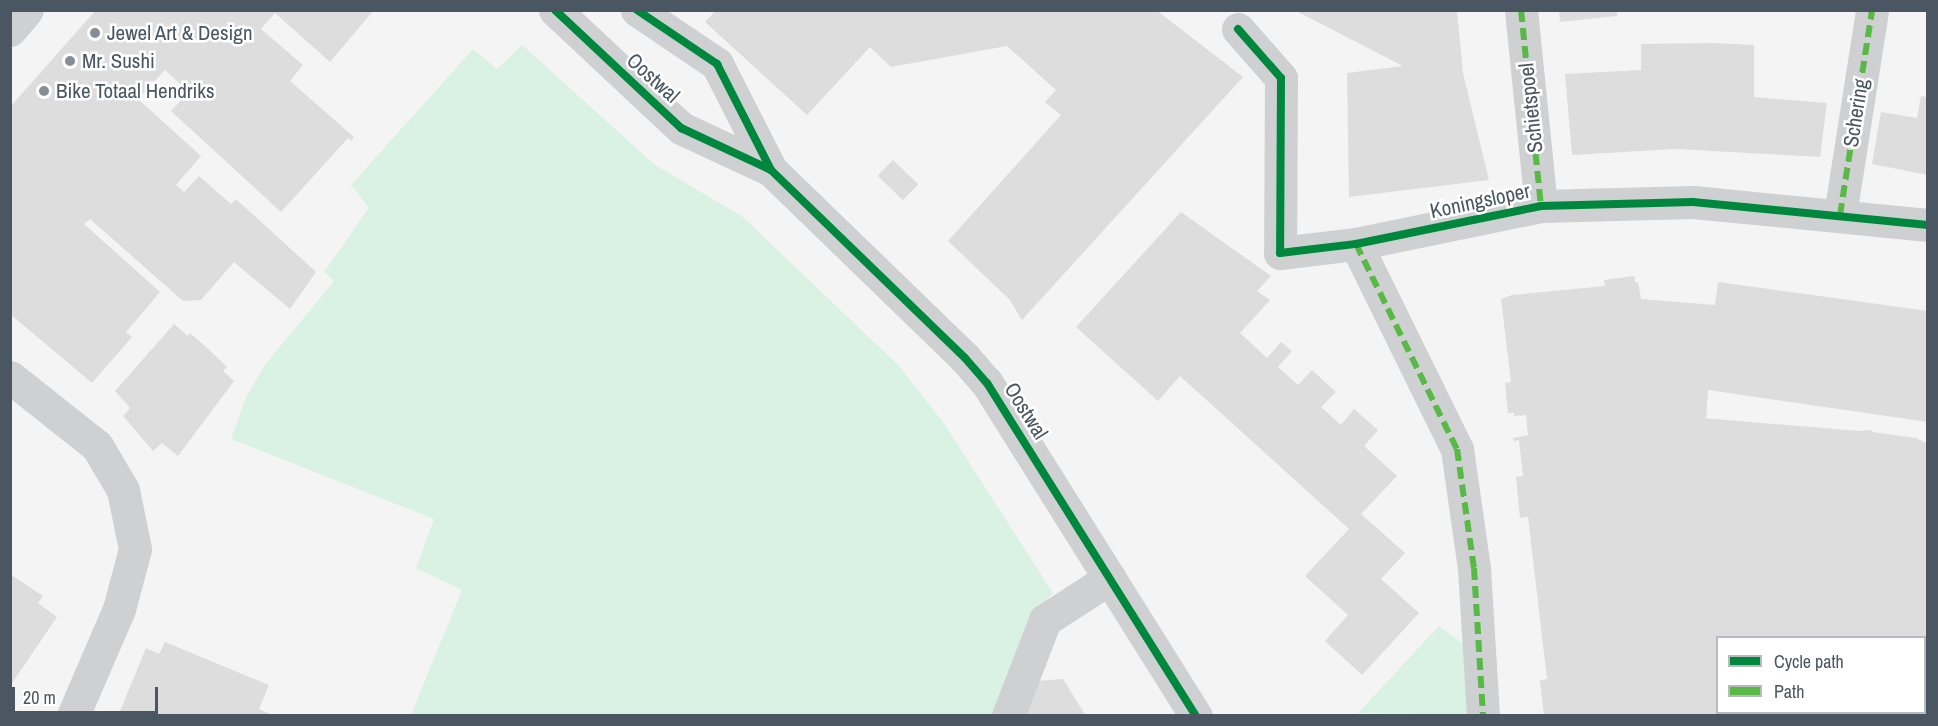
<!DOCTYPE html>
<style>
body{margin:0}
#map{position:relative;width:1938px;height:726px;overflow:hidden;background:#f4f4f4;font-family:"Archivo Narrow",sans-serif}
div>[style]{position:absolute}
.green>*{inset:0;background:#d9f2e3}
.building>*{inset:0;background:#ddddde;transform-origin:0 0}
.minor>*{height:33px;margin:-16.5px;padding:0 16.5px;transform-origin:16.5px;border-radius:16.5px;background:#ced0d2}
.quiet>*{height:6px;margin-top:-3px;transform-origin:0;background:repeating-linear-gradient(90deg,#58b947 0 12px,transparent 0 18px)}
.cycleway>*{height:8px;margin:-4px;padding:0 4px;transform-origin:4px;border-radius:4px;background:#00873e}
.dots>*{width:16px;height:16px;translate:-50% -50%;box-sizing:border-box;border:3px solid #fff;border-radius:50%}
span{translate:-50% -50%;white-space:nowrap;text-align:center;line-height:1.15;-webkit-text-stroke:5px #fff;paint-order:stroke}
.poi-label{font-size:21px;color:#4a5661}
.left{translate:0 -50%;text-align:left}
.street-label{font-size:21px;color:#4a5661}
.frame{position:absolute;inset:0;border:12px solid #4a5661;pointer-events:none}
.legend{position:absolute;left:1716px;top:636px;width:210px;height:78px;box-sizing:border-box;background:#fff;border:2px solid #b7bbc0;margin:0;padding:8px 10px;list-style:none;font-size:18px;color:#4a5661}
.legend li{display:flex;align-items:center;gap:12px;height:30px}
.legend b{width:30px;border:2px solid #b7bbc0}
.scale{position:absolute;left:12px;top:687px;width:146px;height:27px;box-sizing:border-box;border:3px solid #4a5661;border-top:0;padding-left:8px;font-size:18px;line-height:21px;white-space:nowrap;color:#4a5661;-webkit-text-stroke:4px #fff;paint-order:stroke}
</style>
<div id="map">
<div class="green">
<div style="clip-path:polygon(522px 45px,655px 165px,743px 217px,898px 365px,943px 422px,1053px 593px,1033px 616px,993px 715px,411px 715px,462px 590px,416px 568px,434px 519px,231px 439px,246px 397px,265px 365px,334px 281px,324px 272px,369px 208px,351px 185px,473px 49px,497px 69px)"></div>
<div style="clip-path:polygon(1439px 626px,1469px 648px,1472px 715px,1358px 713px)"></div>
</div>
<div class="building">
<div style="clip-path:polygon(96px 10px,374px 10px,330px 62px,275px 13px,261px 29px,303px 65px,290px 81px,354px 137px,351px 141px,348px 138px,281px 212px,171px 111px,189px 92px,165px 70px,138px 99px,201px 156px,176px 185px,184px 192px,199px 176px,231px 204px,236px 199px,316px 272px,290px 309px,234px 262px,201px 300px,183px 301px,90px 219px,84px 224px,160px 292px,126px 332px,132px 337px,92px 383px,10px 314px,10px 107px)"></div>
<div style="clip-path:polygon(716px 10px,1156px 10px,1243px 77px,1022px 320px,1009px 299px,948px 241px,1061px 115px,1045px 102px,1056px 90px,1007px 46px,891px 67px,870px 47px,807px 115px,705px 22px)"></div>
<div style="clip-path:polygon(1294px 10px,1457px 10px,1463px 73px,1489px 180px,1349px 197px,1347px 73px,1403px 66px)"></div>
<div style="clip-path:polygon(1559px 10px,1617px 10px,1617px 16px,1560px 22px)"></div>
<div style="clip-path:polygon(1716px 43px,1754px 45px,1754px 97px,1827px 103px,1820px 157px,1676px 149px,1572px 155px,1565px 74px,1641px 70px,1641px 44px)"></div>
<div style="clip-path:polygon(1921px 96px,1928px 97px,1928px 175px,1872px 164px,1881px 112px,1917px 118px)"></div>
<div style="left:893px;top:160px;width:35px;height:22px;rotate:44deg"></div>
<div style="clip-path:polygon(1181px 212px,1271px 276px,1257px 291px,1270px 300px,1240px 333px,1267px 358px,1281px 342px,1292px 351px,1278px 367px,1298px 385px,1312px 370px,1325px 382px,1336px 392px,1321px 407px,1341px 425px,1354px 409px,1378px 430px,1364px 446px,1397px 476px,1361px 514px,1405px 553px,1381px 579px,1419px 613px,1362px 675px,1325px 641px,1348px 615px,1305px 576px,1349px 529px,1180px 376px,1158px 401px,1076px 327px)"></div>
<div style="clip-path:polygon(evenodd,1634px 276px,1635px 282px,1638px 282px,1641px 299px,1715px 305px,1718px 282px,1928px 311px,1928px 422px,1708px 390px,1706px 418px,1703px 418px,1860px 431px,1872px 430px,1872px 432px,1916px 438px,1928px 444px,1928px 716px,1544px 716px,1540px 680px,1547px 679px,1528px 517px,1520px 518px,1516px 477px,1523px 476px,1519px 440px,1514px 441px,1513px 438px,1528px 435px,1526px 415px,1514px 416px,1514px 413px,1508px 413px,1505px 383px,1511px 382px,1501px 299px,1512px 295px,1605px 286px,1604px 280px,1634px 276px,1718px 638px,1924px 638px,1924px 712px,1718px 712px,1718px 638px)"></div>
<div style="clip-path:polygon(174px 324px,188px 336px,190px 333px,204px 345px,227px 367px,223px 371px,234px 381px,178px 456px,162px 443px,153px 451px,123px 416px,130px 408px,115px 391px)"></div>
<div style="clip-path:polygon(10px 574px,43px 596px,38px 603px,57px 617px,10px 686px)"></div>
<div style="clip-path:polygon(165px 642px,269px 685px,259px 709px,274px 716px,118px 716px,146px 648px,159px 654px)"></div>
<div style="clip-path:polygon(1063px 679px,1086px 716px,1023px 716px,1036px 681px)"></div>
</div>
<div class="minor">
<div style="left:555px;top:10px;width:173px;rotate:43.1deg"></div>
<div style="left:681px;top:128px;width:99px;rotate:25deg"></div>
<div style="left:637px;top:10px;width:97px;rotate:34deg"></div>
<div style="left:717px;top:64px;width:119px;rotate:63deg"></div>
<div style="left:771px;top:170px;width:270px;rotate:44.1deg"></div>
<div style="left:965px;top:358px;width:33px;rotate:49deg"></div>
<div style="left:987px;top:383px;width:393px;rotate:57.9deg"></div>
<div style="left:1521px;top:10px;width:197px;rotate:84.2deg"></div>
<div style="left:1238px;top:29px;width:65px;rotate:48.7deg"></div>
<div style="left:1281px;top:78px;width:175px;rotate:90.3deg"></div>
<div style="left:1280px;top:253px;width:77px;rotate:-6.8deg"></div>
<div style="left:1356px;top:244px;width:189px;rotate:-11.6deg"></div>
<div style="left:1541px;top:206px;width:152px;rotate:-1.5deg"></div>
<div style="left:1693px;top:202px;width:236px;rotate:5.6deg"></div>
<div style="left:10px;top:30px;width:26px;rotate:-50deg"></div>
<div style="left:1840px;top:215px;width:207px;rotate:-81.1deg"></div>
<div style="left:1356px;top:244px;width:229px;rotate:63.8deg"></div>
<div style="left:1457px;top:449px;width:120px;rotate:81.9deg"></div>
<div style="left:1474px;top:568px;width:148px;rotate:86.5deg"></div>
<div style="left:10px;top:377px;width:111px;rotate:38.4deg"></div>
<div style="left:97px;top:446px;width:51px;rotate:59.4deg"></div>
<div style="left:123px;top:490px;width:60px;rotate:78.5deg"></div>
<div style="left:135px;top:549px;width:62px;rotate:104.9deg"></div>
<div style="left:119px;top:609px;width:116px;rotate:113.3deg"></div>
<div style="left:1008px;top:716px;width:103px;rotate:-68.9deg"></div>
<div style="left:1045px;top:620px;width:77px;rotate:-32.9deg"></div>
</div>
<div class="quiet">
<div style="left:1521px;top:10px;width:197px;rotate:84.2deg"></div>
<div style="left:1840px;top:215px;width:207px;rotate:-81.1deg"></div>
<div style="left:1356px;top:244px;width:229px;rotate:63.8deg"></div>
<div style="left:1457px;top:449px;width:120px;rotate:81.9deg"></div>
<div style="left:1474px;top:568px;width:148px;rotate:86.5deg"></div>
</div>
<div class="cycleway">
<div style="left:555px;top:10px;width:173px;rotate:43.1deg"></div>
<div style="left:681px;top:128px;width:99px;rotate:25deg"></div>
<div style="left:637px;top:10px;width:97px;rotate:34deg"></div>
<div style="left:717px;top:64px;width:119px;rotate:63deg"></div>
<div style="left:771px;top:170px;width:270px;rotate:44.1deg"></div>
<div style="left:965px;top:358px;width:33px;rotate:49deg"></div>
<div style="left:987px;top:383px;width:393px;rotate:57.9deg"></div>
<div style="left:1238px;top:29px;width:65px;rotate:48.7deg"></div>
<div style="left:1281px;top:78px;width:175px;rotate:90.3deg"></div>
<div style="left:1280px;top:253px;width:77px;rotate:-6.8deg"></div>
<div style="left:1356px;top:244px;width:189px;rotate:-11.6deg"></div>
<div style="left:1541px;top:206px;width:152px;rotate:-1.5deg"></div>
<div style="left:1693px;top:202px;width:236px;rotate:5.6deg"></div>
</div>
<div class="dots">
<div style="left:95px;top:33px;background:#868d94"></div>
<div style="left:70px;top:61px;background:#868d94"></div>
<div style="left:44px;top:91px;background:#868d94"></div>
</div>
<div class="poi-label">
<span class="left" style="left:107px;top:33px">Jewel Art &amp; Design</span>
<span class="left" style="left:82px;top:61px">Mr. Sushi</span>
<span class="left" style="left:56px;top:91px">Bike Totaal Hendriks</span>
</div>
<div class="street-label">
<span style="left:653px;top:78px;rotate:42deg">Oostwal</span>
<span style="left:1531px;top:108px;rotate:-96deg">Schietspoel</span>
<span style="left:1856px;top:113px;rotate:-81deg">Schering</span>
<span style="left:1480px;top:201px;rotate:-12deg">Koningsloper</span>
<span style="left:1026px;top:411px;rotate:58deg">Oostwal</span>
</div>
<div class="frame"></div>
<ul class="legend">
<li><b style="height:8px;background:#00873e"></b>Cycle path</li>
<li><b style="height:8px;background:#58b947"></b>Path</li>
</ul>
<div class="scale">20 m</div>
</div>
